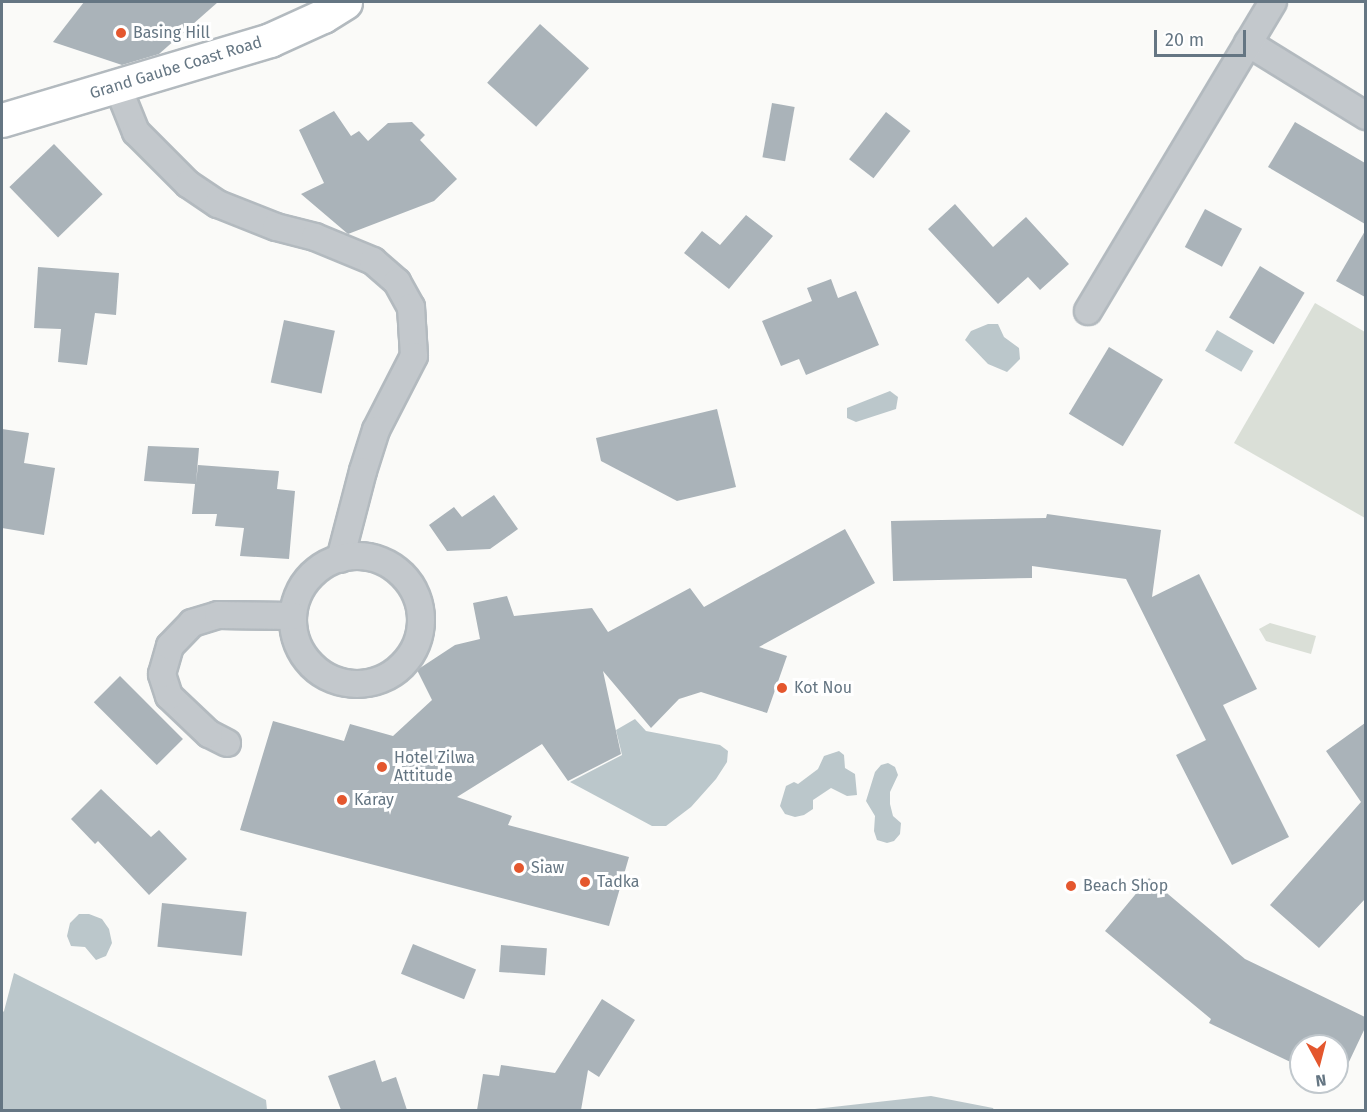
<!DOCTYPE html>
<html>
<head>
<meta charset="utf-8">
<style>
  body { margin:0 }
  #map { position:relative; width:1367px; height:1112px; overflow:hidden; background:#fafaf8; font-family:"Fira Sans",sans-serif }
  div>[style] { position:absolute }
  .green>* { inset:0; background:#dadfd7 }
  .water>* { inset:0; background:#bbc7cb; transform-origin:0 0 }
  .building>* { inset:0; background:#aab3b9; transform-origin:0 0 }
  .roads { filter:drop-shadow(2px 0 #b3babf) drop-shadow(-2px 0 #b3babf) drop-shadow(0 2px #b3babf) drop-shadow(0 -2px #b3babf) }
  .street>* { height:26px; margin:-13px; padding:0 13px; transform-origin:13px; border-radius:13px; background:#c3c8cc }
  .street>.ring { margin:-13px; padding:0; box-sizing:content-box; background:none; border:26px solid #c3c8cc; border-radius:50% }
  .secondary>* { height:33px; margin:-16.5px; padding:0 16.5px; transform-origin:16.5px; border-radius:16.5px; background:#fff }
  .dots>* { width:16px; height:16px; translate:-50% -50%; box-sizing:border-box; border:3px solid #fff; border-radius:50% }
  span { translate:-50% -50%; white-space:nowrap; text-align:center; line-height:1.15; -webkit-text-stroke:6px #fff; paint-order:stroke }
  .poi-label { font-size:16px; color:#657683 }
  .left { translate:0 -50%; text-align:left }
  .street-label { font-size:16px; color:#657683 }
  .frame { position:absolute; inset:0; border:3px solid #657683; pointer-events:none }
  .north { position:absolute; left:1289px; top:1034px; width:60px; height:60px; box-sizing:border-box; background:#fff; border:2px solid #c1c8cd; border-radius:50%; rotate:173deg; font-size:16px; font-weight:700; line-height:24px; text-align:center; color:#657683 }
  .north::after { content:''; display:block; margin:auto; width:21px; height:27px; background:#e4572e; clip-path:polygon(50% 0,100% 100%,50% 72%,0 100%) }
  .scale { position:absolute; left:1154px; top:30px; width:92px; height:27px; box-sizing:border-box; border:3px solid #657683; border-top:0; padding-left:8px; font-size:18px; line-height:21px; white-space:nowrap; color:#657683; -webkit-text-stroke:4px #fff; paint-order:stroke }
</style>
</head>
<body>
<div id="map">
  <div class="green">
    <i style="clip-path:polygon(1315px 303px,1365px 332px,1365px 518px,1234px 443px)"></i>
    <i style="clip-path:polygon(1270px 623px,1316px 636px,1311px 654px,1266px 641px,1259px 629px)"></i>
  </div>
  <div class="water">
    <i style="clip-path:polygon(988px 324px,998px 324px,1004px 337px,1019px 348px,1020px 359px,1007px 372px,988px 364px,965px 340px,971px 331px)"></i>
    <i style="left:1217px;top:330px;width:42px;height:24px;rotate:30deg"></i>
    <i style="clip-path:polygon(890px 391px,898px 397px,896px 409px,856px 422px,847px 418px,847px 408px)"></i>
    <i style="clip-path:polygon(635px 719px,646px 731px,720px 745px,728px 751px,727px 762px,716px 779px,691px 807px,666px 826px,652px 826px,570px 782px,622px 755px,616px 730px)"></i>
    <i style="clip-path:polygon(839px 751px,844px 755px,845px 768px,855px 774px,857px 795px,847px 796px,831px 788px,813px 800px,813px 809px,804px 815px,795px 817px,785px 814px,780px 806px,786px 786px,794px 782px,798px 784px,818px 769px,824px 756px)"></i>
    <i style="clip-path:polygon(888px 763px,895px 767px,898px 775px,890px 792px,890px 804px,893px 816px,901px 823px,900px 834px,894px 841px,887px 843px,877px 840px,874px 831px,875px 816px,866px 801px,875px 772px,881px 765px)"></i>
    <i style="clip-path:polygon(79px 914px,89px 914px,102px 919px,109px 929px,112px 943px,106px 956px,96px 960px,85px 947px,71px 946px,67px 936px,70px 923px)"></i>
    <i style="clip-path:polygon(14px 973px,266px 1100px,267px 1110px,2px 1110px,2px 1013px,4px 1011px)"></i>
    <i style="clip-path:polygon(931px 1096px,993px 1108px,994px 1110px,806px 1110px)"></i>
  </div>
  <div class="building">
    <i style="clip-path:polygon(84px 2px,218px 2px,159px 54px,122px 65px,53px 42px)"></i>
    <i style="left:540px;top:24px;width:66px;height:79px;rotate:42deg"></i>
    <i style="left:772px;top:103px;width:23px;height:55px;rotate:10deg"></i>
    <i style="clip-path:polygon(334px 111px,351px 136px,359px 131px,368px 141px,388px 123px,412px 122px,425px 135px,420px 140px,457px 179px,434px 201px,348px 234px,301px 194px,324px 183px,299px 130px)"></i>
    <i style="left:886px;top:112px;width:31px;height:60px;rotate:38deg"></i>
    <i style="clip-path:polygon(1295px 122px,1365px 163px,1365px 224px,1268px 167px)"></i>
    <i style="left:54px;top:144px;width:70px;height:62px;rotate:46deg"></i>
    <i style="clip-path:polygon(955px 204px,993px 247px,1026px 217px,1069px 264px,1040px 290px,1028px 277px,998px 304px,928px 229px)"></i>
    <i style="left:1205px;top:209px;width:42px;height:43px;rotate:28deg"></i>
    <i style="clip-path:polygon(746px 215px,773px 236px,729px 289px,684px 253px,702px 231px,720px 245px)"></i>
    <i style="clip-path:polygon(1365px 231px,1365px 297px,1336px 281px)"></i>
    <i style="left:1260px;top:266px;width:52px;height:60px;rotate:31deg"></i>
    <i style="clip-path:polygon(38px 267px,119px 273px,116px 315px,95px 313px,87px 365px,58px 362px,61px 329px,34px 328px)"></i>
    <i style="clip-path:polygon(831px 279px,838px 298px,856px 291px,879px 345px,806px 375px,799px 359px,781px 366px,762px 321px,812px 301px,807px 288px)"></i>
    <i style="left:284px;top:320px;width:52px;height:64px;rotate:12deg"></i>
    <i style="left:1109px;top:347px;width:63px;height:78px;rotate:31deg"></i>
    <i style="clip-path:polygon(717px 409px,736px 487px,677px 501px,601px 461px,596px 438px)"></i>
    <i style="clip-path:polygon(2px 429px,29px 433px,24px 463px,55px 468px,44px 535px,2px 528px)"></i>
    <i style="clip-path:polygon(148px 446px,199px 448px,196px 483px,198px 465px,279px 471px,277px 489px,295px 491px,289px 559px,240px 556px,244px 528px,215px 526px,217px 514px,192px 514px,195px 484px,144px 481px)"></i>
    <i style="clip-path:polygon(494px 495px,518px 529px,490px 549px,447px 551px,429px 525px,454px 507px,462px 517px)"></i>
    <i style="clip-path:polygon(1047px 514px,1161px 530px,1152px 597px,1199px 574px,1257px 689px,1223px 705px,1289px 837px,1232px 865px,1176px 755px,1206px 740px,1126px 579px,1032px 566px,1032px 578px,893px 581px,891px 521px,1046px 518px)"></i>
    <i style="clip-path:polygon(845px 529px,875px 583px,759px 647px,787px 656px,767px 713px,701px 692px,679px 699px,651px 728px,603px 671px,621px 754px,568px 781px,542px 744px,457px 797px,512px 816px,508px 825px,629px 857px,609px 926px,240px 830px,273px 721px,344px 741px,350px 724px,393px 736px,432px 700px,417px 670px,455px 645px,480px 639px,473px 603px,507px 596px,514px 616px,592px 608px,608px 632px,690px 588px,704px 607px)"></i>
    <i style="left:120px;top:676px;width:89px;height:37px;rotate:45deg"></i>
    <i style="clip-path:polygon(1365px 723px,1365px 899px,1319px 948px,1270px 905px,1361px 802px,1326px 751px)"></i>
    <i style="clip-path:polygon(101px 789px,151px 837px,159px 830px,187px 859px,149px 895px,98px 841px,95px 844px,71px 819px)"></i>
    <i style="clip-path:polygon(1149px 878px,1245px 959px,1365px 1017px,1365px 1028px,1338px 1085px,1332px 1082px,1337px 1082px,1337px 1046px,1301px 1046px,1301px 1067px,1209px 1023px,1211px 1019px,1105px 931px)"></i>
    <i style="left:162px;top:903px;width:85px;height:44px;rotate:6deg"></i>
    <i style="left:413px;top:944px;width:68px;height:32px;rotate:22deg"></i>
    <i style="left:501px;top:945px;width:46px;height:27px;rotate:4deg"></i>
    <i style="clip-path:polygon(602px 999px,635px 1020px,599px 1077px,588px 1070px,581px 1110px,477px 1110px,483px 1074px,499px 1076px,501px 1065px,555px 1073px)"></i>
    <i style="clip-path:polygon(375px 1060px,382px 1082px,396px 1077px,407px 1110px,341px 1110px,328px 1076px)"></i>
  </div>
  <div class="roads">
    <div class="street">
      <i style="left:1248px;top:43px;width:139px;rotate:31.7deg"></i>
      <i style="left:117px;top:85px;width:51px;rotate:68deg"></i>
      <i style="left:136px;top:132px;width:74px;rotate:45deg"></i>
      <i style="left:188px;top:184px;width:36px;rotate:34deg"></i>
      <i style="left:218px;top:204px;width:62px;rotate:21.6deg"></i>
      <i style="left:276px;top:227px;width:40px;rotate:14.4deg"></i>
      <i style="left:315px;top:237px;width:63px;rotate:22.5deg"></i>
      <i style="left:373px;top:261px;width:32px;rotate:41deg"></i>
      <i style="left:397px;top:282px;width:29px;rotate:61deg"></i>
      <i style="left:411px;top:307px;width:49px;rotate:86.5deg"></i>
      <i style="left:414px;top:356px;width:83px;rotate:117.2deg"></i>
      <i style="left:376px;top:430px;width:43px;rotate:107.6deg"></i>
      <i style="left:363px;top:471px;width:91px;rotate:104.6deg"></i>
      <i style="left:1088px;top:311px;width:360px;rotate:-59.1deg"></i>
      <i class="ring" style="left:293px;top:556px;width:102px;height:102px"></i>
      <i style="left:227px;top:743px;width:20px;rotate:-153deg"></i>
      <i style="left:209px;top:734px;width:55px;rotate:-136.5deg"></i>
      <i style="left:169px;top:696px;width:23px;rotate:-108deg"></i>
      <i style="left:162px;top:674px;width:29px;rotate:-74deg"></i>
      <i style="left:170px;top:646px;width:32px;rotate:-46deg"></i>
      <i style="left:192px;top:623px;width:27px;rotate:-17deg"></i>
      <i style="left:218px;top:615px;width:75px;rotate:0.8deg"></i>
    </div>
    <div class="secondary">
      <i style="left:2px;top:120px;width:280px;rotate:-16.6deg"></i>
      <i style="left:270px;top:40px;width:58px;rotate:-24.4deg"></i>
      <i style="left:323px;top:16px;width:26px;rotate:-32deg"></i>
    </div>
  </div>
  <div class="dots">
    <i style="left:121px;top:33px;background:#e4572e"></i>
    <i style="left:782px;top:688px;background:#e4572e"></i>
    <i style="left:382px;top:767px;background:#e4572e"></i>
    <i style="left:342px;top:800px;background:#e4572e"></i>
    <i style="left:519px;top:868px;background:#e4572e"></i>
    <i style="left:585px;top:882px;background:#e4572e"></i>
    <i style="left:1071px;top:886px;background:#e4572e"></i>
  </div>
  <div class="poi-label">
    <span class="left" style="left:133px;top:33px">Basing Hill</span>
    <span class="left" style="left:794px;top:688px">Kot Nou</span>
    <span class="left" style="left:394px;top:767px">Hotel Zilwa<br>Attitude</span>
    <span class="left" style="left:354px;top:800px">Karay</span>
    <span class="left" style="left:531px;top:868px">Siaw</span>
    <span class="left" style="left:597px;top:882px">Tadka</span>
    <span class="left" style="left:1083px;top:886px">Beach Shop</span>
  </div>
  <div class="street-label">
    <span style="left:176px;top:68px;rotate:-17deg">Grand Gaube Coast Road</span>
  </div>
  <div class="frame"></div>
  <div class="north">N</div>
  <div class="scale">20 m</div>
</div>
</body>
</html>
